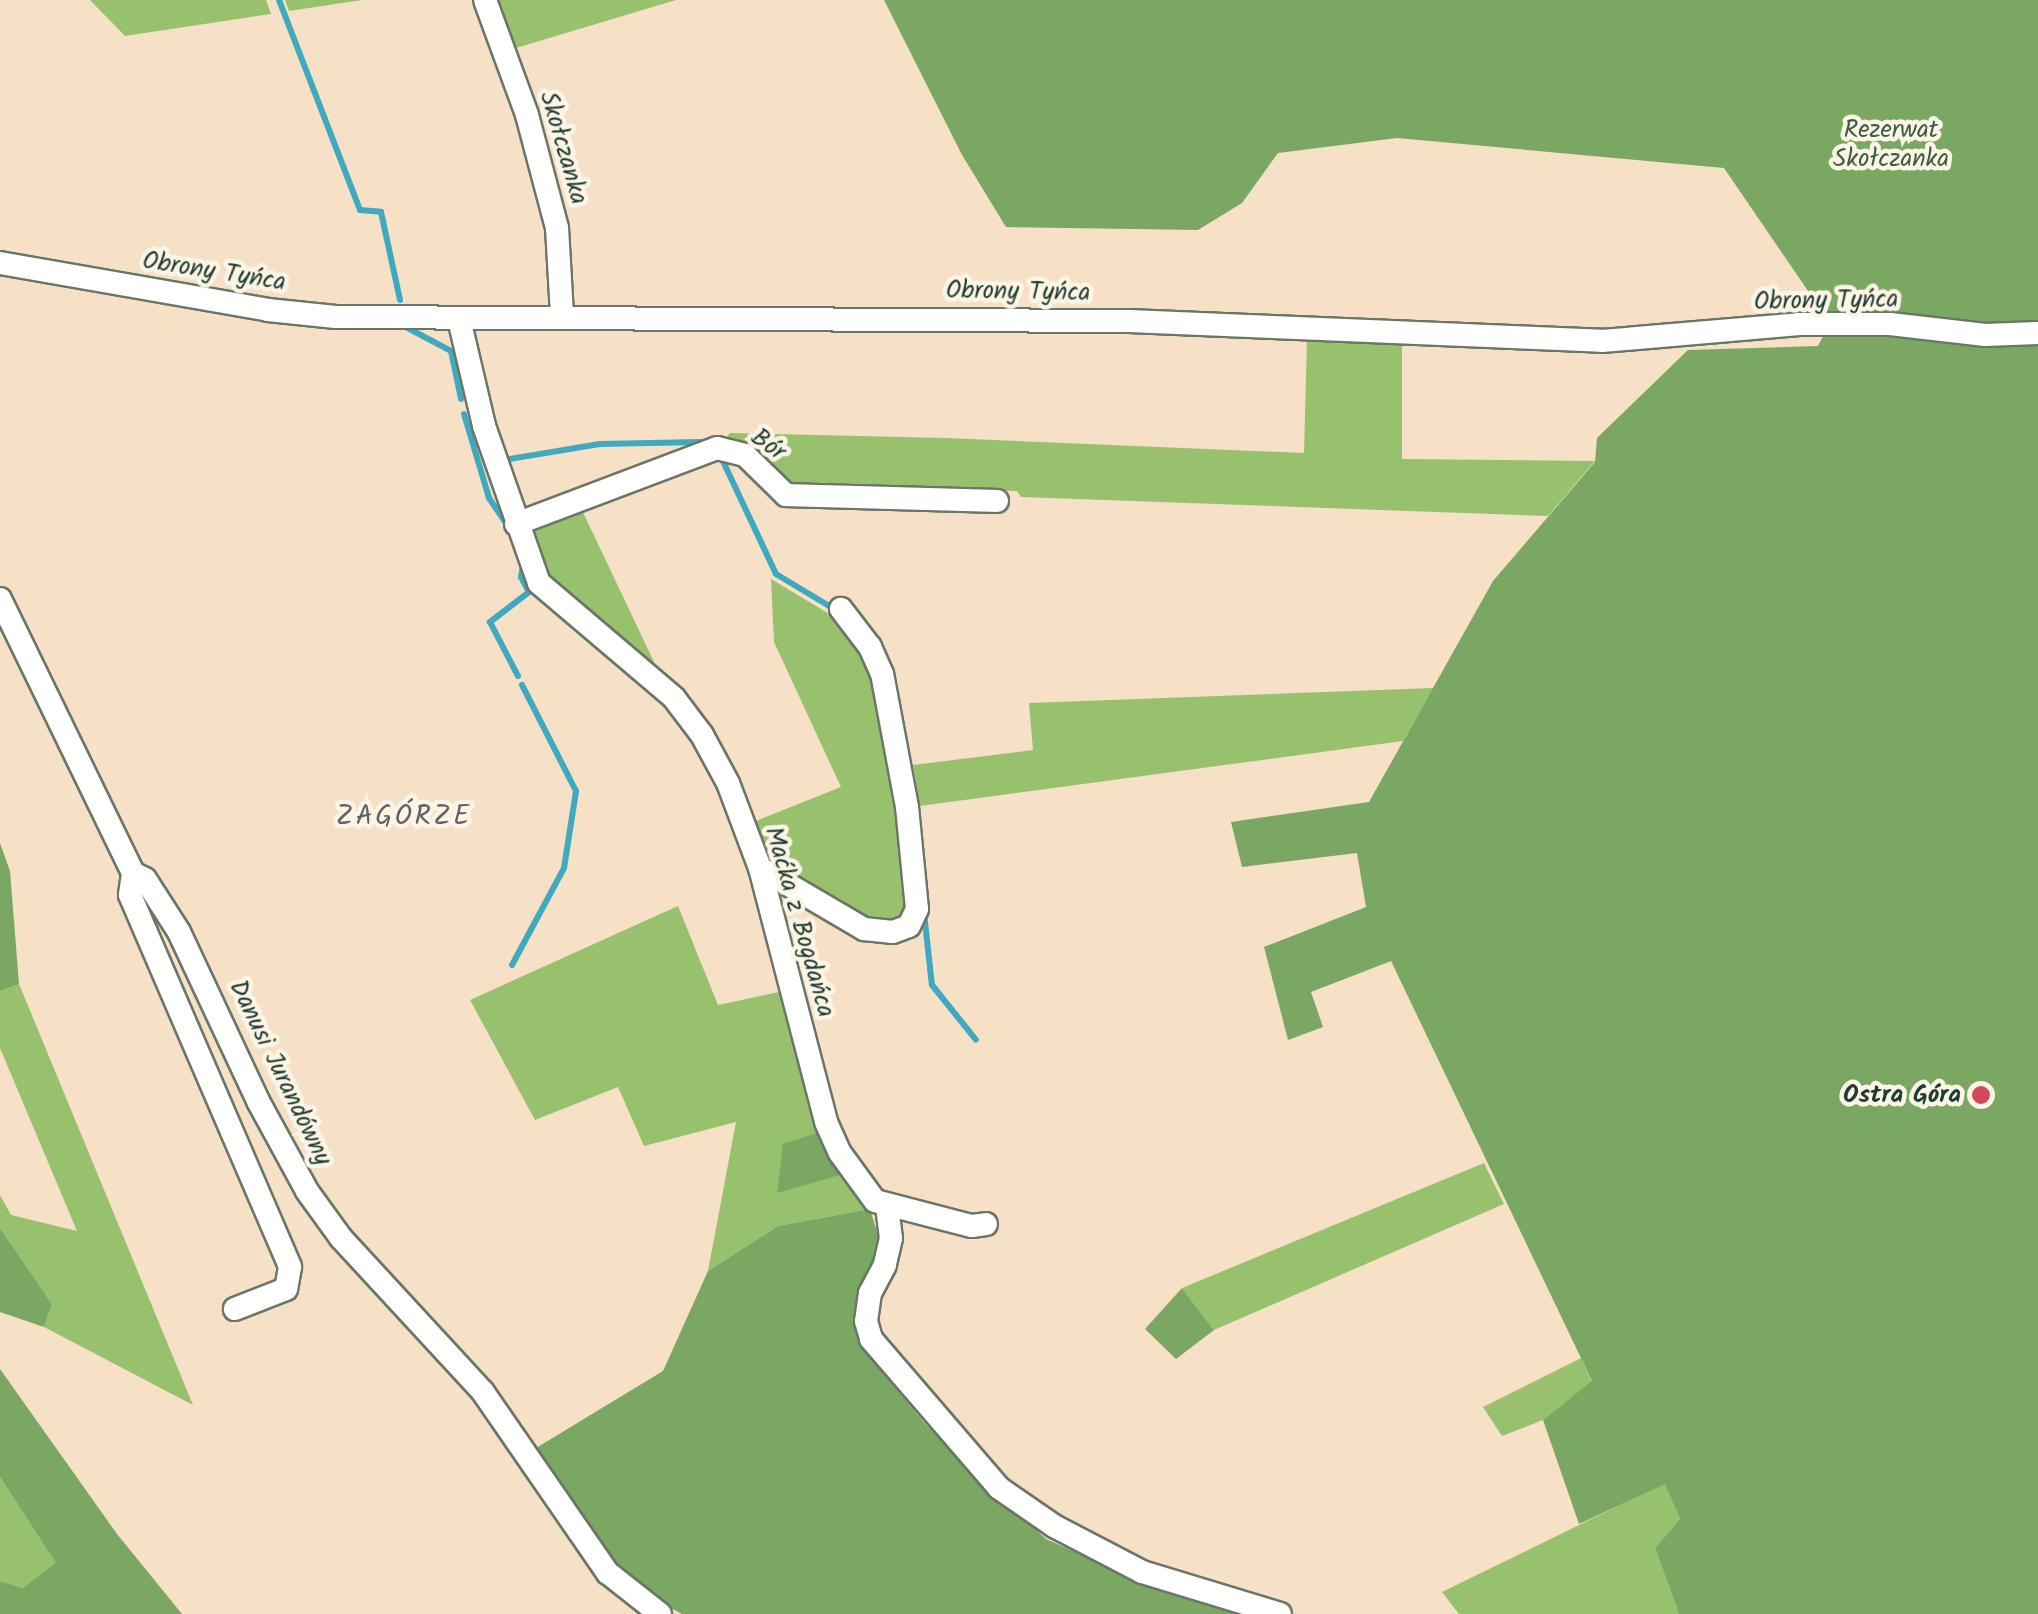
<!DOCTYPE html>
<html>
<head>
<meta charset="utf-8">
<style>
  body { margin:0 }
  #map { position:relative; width:2038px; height:1614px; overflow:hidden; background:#f6e0c6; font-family:Kalam,sans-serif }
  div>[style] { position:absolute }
  .green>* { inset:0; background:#98c16e }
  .forest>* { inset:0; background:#7aa761 }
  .stream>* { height:6px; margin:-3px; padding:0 3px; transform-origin:3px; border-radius:3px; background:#3faabf }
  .roads { filter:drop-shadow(2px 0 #6a7667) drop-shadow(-2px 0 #6a7667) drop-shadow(0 2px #6a7667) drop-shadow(0 -2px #6a7667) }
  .street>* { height:22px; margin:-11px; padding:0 11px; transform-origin:11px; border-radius:11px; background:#fff }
  .dots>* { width:28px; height:28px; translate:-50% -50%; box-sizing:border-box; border:5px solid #fcf5e5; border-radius:50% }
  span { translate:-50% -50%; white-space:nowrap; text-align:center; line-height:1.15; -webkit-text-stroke:9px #fcf5e5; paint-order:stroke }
  .park-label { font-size:25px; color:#3d5e42 }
  .street-label { font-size:25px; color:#1f3d34 }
  .poi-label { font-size:25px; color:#1f3d34; font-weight:700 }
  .right { translate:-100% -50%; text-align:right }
  .neighbourhood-label { font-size:28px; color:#626163; letter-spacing:2.5px }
</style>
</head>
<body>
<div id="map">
  <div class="green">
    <i style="clip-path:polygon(90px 0,266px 0,271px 14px,125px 36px)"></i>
    <i style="clip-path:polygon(285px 0,362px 0,289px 11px)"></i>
    <i style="clip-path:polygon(497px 0,676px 0,516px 48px)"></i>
    <i style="clip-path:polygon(1307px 338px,1402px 342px,1402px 459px,1595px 461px,1548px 516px,1021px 497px,1017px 491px,792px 487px,761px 453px,725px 439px,730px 433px,946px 438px,1304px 453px)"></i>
    <i style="clip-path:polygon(580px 506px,655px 664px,572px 607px,542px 570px,529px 531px)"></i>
    <i style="clip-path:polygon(771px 579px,826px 612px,856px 642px,871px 667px,899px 798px,910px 888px,905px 917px,891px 925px,866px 924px,771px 864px,751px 823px,841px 787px,774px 642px)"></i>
    <i style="clip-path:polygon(1433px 688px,1403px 741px,920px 806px,913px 765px,1033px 750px,1029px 703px)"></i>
    <i style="clip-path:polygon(678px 906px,718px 1005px,779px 992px,820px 1132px,778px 1192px,841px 1175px,870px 1209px,778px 1226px,708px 1271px,736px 1122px,644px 1146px,618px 1087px,535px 1120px,470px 1000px)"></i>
    <i style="clip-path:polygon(19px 984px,193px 1405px,44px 1327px,52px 1304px,0 1228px,0 1195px,11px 1215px,77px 1231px,0 1048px,0 991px)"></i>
    <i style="clip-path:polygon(1484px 1163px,1504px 1204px,1214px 1330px,1182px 1288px)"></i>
    <i style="clip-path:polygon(1581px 1358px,1592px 1382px,1543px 1420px,1502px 1436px,1483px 1407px)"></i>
    <i style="clip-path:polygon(0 1477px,57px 1564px,23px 1588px,0 1581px)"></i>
    <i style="clip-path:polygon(1665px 1483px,1680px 1519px,1655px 1548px,1679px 1614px,1459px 1614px,1442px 1592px)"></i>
  </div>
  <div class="forest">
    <i style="clip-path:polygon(884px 0,2038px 0,2038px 1614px,1679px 1614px,1655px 1548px,1680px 1519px,1665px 1484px,1579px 1524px,1543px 1420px,1592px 1381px,1391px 961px,1311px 992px,1323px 1027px,1288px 1040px,1264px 947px,1366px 907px,1357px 853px,1242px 867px,1231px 822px,1369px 802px,1493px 581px,1595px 462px,1597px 438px,1688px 350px,1818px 346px,1830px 323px,1724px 168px,1397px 138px,1278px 153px,1242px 203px,1198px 230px,1006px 227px,962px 155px)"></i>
    <i style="clip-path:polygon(0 843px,10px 871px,19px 984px,0 991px)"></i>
    <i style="clip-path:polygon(820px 1132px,841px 1175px,777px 1193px,783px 1144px)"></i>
    <i style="clip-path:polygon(870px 1209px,878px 1235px,873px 1268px,855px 1316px,859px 1344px,926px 1425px,1046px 1539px,1147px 1584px,1247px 1614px,682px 1614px,608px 1573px,536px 1448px,663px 1371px,708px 1271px,778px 1226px)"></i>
    <i style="clip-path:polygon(0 1228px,52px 1304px,44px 1327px,0 1312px)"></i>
    <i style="clip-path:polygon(1182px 1288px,1214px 1330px,1176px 1359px,1145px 1329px)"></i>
    <i style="clip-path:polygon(0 1369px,117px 1534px,182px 1614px,0 1614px,0 1581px,23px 1588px,56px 1563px,0 1477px)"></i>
  </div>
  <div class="stream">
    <i style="left:279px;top:0;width:225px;rotate:68.9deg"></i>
    <i style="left:360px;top:210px;width:21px;rotate:5deg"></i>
    <i style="left:381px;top:212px;width:90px;rotate:77.8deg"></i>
    <i style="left:404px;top:326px;width:53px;rotate:28deg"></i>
    <i style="left:451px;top:351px;width:49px;rotate:78.2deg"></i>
    <i style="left:464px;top:414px;width:88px;rotate:73.4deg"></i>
    <i style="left:489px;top:498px;width:34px;rotate:56deg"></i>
    <i style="left:721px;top:457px;width:129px;rotate:64.8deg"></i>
    <i style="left:776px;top:574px;width:64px;rotate:31deg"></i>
    <i style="left:503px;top:460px;width:98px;rotate:-9.4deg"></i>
    <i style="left:600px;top:444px;width:101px;rotate:-1.1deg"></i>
    <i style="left:518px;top:676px;width:61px;rotate:-117.4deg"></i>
    <i style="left:490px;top:622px;width:49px;rotate:-37.6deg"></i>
    <i style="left:529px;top:592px;width:17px;rotate:-118deg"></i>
    <i style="left:521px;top:577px;width:11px;rotate:-80deg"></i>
    <i style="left:924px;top:913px;width:72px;rotate:83.7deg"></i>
    <i style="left:932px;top:985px;width:70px;rotate:51.3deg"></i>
    <i style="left:512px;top:965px;width:110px;rotate:-61.8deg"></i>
    <i style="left:564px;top:868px;width:78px;rotate:-81.1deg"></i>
    <i style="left:576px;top:791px;width:119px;rotate:-117deg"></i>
  </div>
  <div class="roads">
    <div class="street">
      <i style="left:485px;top:0;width:122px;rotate:69.9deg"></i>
      <i style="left:527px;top:115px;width:117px;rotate:75.1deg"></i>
      <i style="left:557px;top:228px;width:88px;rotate:86.7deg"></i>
      <i style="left:0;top:263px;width:272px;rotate:9.9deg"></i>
      <i style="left:268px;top:310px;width:68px;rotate:5.9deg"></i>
      <i style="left:336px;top:317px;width:793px;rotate:0.29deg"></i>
      <i style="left:1129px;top:321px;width:473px;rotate:2.4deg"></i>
      <i style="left:1602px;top:341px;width:198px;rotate:-4.9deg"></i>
      <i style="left:1799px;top:324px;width:91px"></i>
      <i style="left:1890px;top:324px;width:96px;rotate:6.6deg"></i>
      <i style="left:1985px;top:335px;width:53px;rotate:-2.2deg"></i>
      <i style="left:459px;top:319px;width:110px;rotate:76.8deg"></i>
      <i style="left:484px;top:426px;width:166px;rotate:70.7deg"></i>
      <i style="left:539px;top:583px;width:177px;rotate:40.4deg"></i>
      <i style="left:674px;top:698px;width:46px;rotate:52.9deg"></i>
      <i style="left:702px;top:735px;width:55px;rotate:61.6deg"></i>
      <i style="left:728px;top:783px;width:91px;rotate:69.4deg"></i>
      <i style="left:760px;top:868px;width:262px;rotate:75.4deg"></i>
      <i style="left:826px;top:1122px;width:34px;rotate:66deg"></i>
      <i style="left:840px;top:1153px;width:59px;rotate:53.9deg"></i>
      <i style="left:875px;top:1201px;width:100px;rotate:14.5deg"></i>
      <i style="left:972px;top:1226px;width:14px;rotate:-8deg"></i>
      <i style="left:516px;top:524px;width:215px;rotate:-20.7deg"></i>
      <i style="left:717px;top:448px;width:29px;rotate:14deg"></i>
      <i style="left:745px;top:455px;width:57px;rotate:44.3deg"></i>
      <i style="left:786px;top:495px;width:211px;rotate:1.6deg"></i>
      <i style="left:0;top:599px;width:305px;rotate:64.1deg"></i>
      <i style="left:133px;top:873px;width:13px;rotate:27deg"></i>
      <i style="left:145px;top:879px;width:63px;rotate:57.3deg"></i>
      <i style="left:179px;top:932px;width:187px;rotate:64.9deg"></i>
      <i style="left:258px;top:1101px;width:102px;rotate:61.4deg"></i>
      <i style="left:307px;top:1191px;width:58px;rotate:54.1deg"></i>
      <i style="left:341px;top:1238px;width:209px;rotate:47.3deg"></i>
      <i style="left:483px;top:1392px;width:220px;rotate:55.4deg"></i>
      <i style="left:608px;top:1573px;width:66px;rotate:38.3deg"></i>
      <i style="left:760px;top:868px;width:121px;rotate:30.4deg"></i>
      <i style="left:864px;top:929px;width:29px;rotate:6deg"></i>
      <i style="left:893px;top:932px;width:17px;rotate:-21deg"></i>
      <i style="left:909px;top:926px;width:19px;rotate:-65deg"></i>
      <i style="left:917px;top:909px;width:102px;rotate:-95.6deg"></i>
      <i style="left:907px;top:807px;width:135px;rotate:-100.6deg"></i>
      <i style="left:882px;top:674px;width:30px;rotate:-114deg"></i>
      <i style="left:870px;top:647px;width:48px;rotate:-127.3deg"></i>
      <i style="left:133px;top:873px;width:22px;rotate:98deg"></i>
      <i style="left:130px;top:895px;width:405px;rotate:66.7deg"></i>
      <i style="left:290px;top:1267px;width:22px;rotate:100deg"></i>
      <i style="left:286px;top:1289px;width:55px;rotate:158.6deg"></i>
      <i style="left:887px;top:1206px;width:32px;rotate:83deg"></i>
      <i style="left:891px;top:1238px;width:28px;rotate:103deg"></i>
      <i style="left:885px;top:1265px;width:32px;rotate:118deg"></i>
      <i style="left:870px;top:1293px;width:28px;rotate:98deg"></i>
      <i style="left:866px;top:1321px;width:19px;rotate:74deg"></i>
      <i style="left:871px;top:1339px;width:196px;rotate:49.3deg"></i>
      <i style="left:999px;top:1488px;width:67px;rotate:34.6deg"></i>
      <i style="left:1054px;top:1526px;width:99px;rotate:27.6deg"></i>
      <i style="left:1142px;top:1572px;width:144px;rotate:16.9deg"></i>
    </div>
  </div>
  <div class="dots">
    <i style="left:1981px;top:1095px;background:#d1495b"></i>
  </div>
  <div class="park-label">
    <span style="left:1891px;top:145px">Rezerwat<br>Skołczanka</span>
  </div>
  <div class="street-label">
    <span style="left:563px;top:148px;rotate:74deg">Skołczanka</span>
    <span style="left:214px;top:272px;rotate:9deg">Obrony Tyńca</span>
    <span style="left:1018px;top:292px;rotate:1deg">Obrony Tyńca</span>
    <span style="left:1826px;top:301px;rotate:-1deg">Obrony Tyńca</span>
    <span style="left:768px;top:445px;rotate:36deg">Bór</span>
    <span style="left:799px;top:922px;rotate:74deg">Maćka z Bogdańca</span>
    <span style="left:280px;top:1073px;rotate:64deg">Danusi Jurandówny</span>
  </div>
  <div class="poi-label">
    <span class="right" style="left:1961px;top:1095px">Ostra Góra</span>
  </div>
  <div class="neighbourhood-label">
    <span style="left:404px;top:817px">ZAGÓRZE</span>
  </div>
</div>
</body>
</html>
